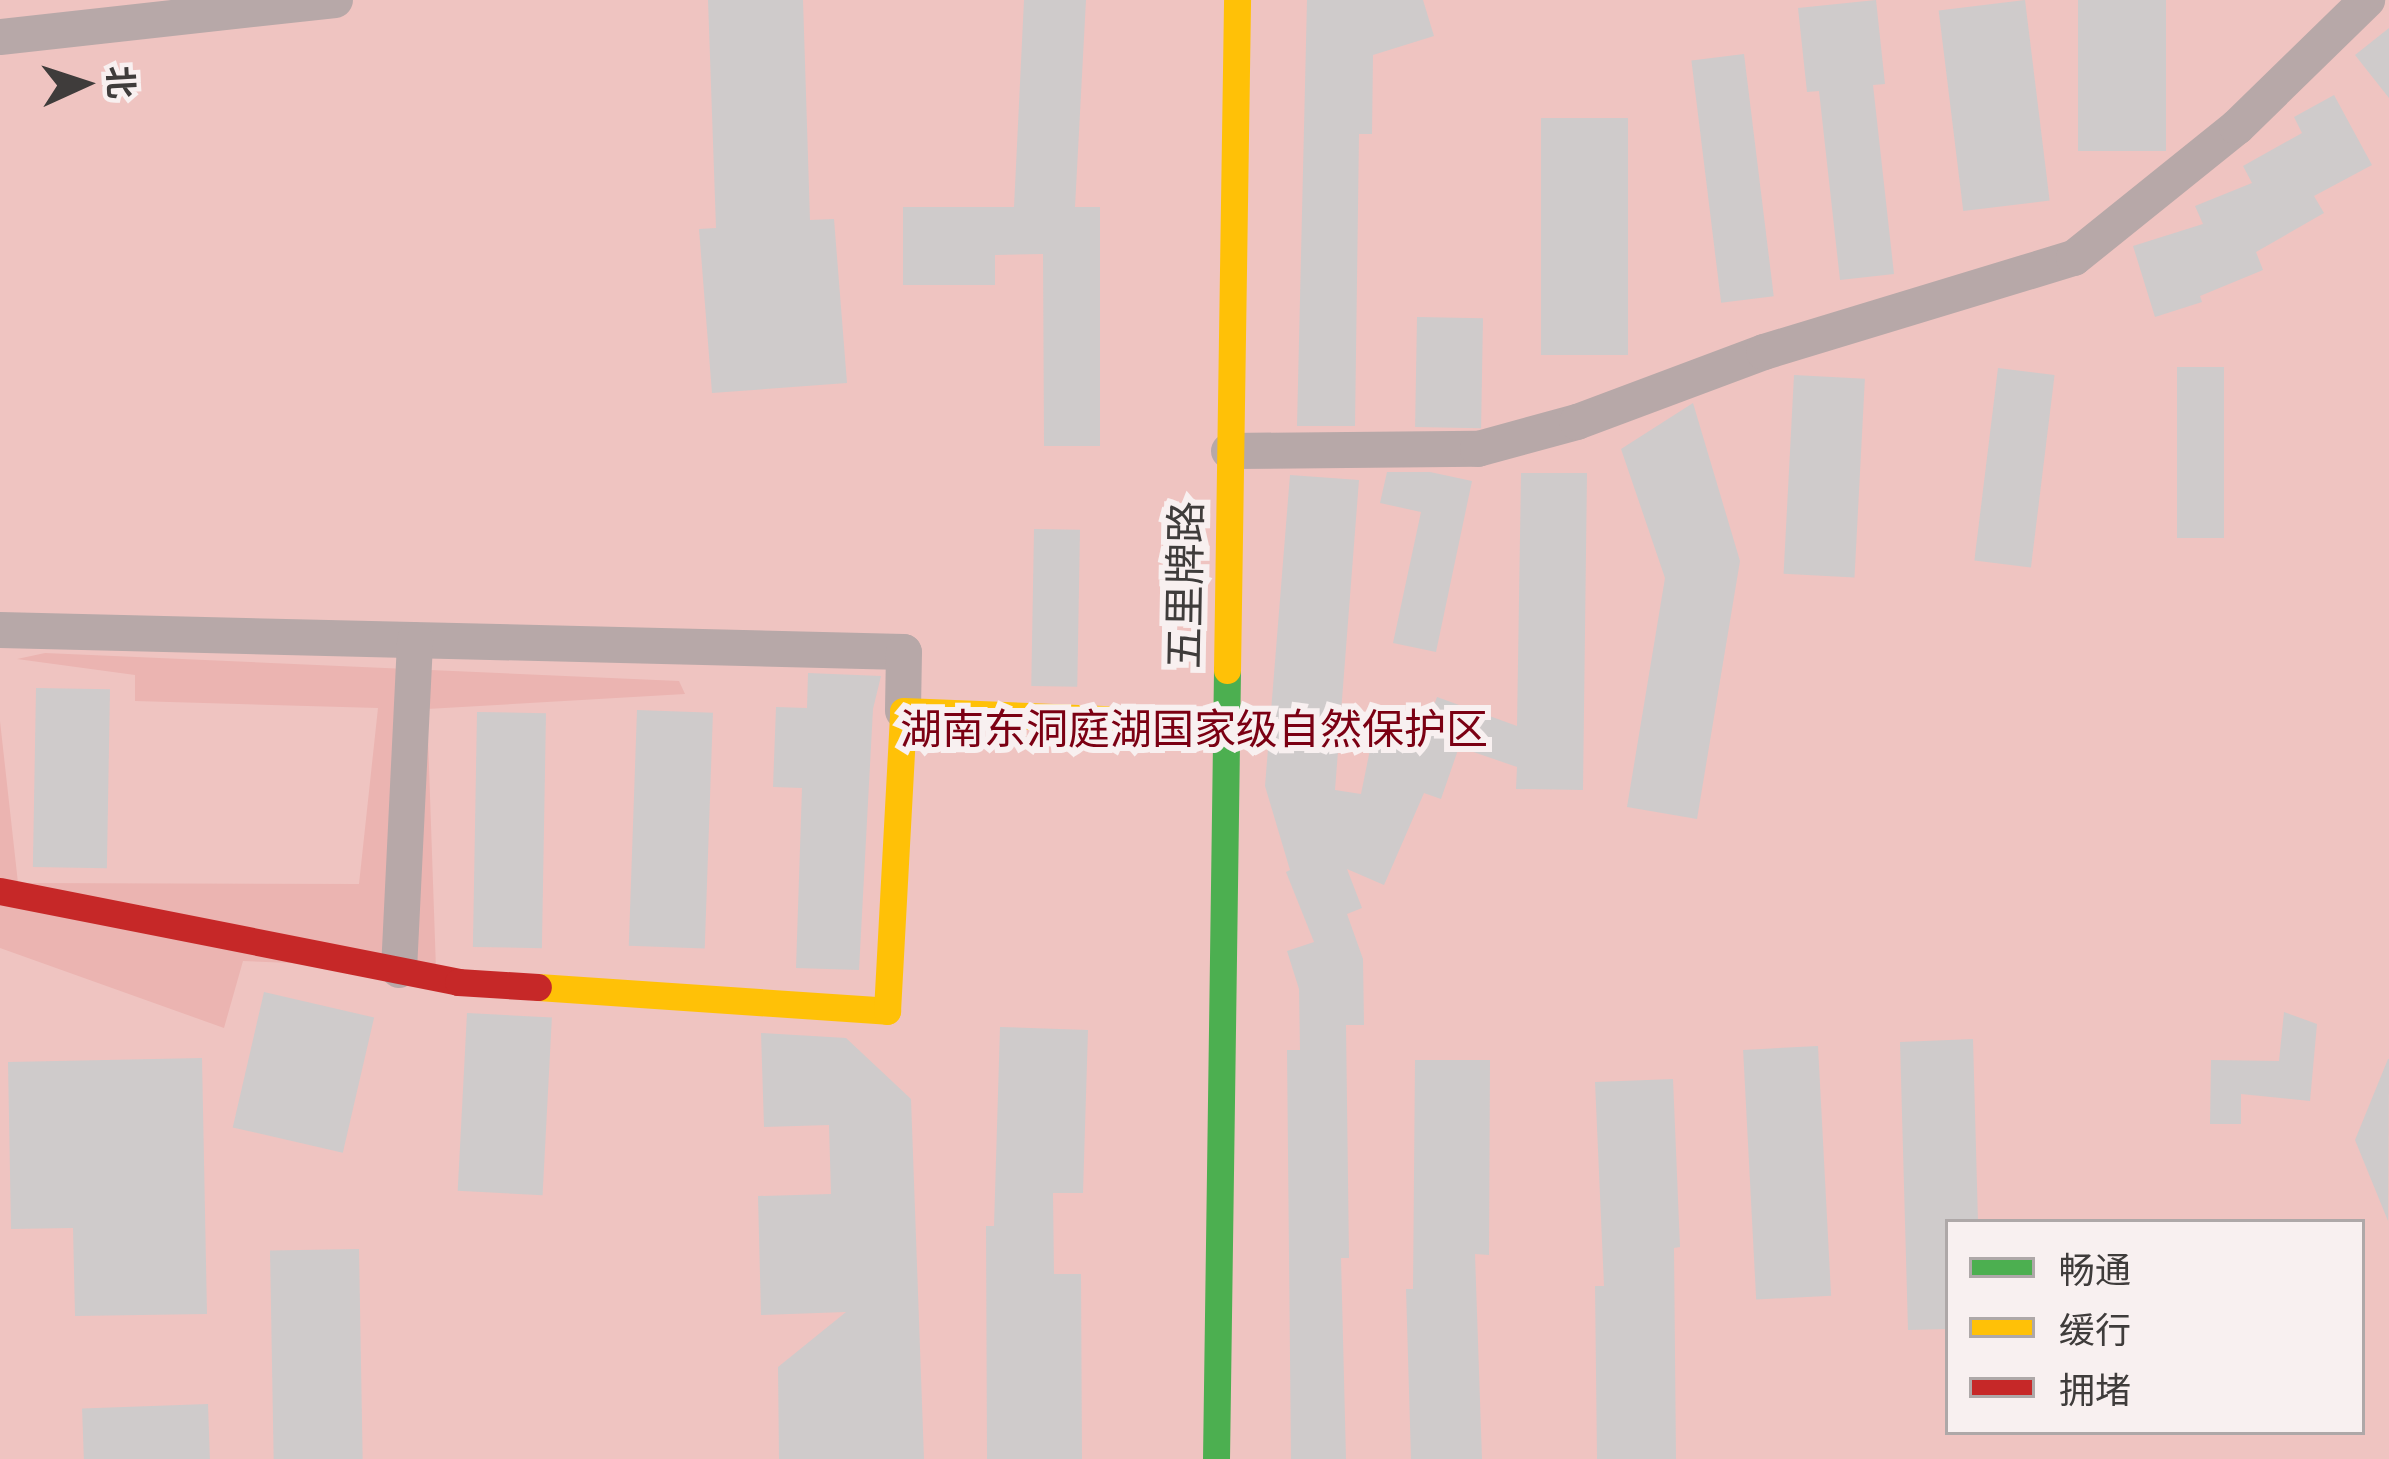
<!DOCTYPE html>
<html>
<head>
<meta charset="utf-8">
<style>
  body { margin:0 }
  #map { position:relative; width:2389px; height:1459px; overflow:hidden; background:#e9e4e4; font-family:"Fira Sans","Noto Sans SC",sans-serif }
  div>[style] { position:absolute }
  .green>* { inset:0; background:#efc4c1 }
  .forest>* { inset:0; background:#ebb4b1 }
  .building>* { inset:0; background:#cfcbcb; transform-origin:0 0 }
  .street>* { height:36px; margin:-18px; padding:0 18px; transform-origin:18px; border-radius:18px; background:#b7a8a8 }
  .fast>* { height:27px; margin:-13.5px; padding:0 13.5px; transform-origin:13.5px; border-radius:13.5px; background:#4caf50 }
  .slow>* { height:27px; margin:-13.5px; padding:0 13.5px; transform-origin:13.5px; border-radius:13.5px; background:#ffc107 }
  .jam>* { height:27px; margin:-13.5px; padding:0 13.5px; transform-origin:13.5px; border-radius:13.5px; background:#c62828 }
  span { translate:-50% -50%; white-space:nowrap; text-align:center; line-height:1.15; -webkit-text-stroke:12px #f8f0f0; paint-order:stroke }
  .street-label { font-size:42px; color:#3f3c3b }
  .park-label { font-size:42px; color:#7b0013 }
  .legend { position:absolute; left:1945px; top:1219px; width:420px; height:216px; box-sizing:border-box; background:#f8f0f0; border:3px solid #aea8a8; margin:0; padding:15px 21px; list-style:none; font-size:36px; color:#3f3c3b }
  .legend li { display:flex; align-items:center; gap:24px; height:60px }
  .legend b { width:60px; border:3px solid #aea8a8 }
  .north { position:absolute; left:24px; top:24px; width:120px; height:120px; -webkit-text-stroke:9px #f8f0f0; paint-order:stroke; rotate:87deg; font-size:33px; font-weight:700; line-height:48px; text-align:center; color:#3f3c3b }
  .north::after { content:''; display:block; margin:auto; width:42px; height:54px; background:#3f3c3b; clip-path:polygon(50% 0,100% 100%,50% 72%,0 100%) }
</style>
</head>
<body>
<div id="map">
  <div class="green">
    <i style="clip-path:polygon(evenodd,0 0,2389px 0,2389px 1459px,0 1459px,0 0,1948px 1222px,2362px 1222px,2362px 1432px,1948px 1432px,1948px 1222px)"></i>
  </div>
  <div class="forest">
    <i style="clip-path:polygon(45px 653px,679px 681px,685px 694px,427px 709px,436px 969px,243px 961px,224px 1028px,0 948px,0 721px,18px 883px,359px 884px,378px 708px,135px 701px,135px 675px,17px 659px)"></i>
  </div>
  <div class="building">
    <i style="clip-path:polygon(708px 0,803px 0,810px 220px,834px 219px,847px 383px,712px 393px,699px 229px,716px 228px)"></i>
    <i style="clip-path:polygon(1024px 0,1086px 0,1075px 207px,1100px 207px,1100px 446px,1044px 446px,1043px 254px,995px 255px,995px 285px,903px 285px,903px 207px,1014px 207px)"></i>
    <i style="clip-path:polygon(1307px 0,1423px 0,1434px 36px,1373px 55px,1372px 134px,1359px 134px,1355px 426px,1297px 426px)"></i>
    <i style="clip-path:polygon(1876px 0,1885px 84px,1873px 85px,1894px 274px,1840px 280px,1819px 91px,1807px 92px,1798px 8px)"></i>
    <i style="left:2025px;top:0;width:202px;height:87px;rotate:83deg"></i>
    <i style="left:2078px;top:0;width:88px;height:151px"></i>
    <i style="clip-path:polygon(2389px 28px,2389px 98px,2355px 55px)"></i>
    <i style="left:1744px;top:54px;width:244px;height:53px;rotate:83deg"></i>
    <i style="clip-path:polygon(2334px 95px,2372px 165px,2314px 196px,2324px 213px,2256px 252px,2263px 270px,2200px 296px,2202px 302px,2155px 317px,2133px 246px,2203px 224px,2195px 206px,2252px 183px,2243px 166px,2302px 133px,2294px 117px)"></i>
    <i style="left:1541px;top:118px;width:87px;height:237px"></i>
    <i style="left:1417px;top:317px;width:66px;height:110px;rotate:1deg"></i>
    <i style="left:2224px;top:367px;width:171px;height:47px;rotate:90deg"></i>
    <i style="left:1998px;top:368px;width:57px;height:194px;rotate:7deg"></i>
    <i style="left:1794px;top:375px;width:71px;height:199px;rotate:3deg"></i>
    <i style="clip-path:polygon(1693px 403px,1740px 561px,1697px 819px,1627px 807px,1665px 578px,1621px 449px)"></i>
    <i style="clip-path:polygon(1387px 472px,1430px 472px,1472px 481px,1436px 652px,1393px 643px,1421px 512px,1380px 503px)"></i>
    <i style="clip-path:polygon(1521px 473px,1587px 473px,1583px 790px,1516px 789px,1517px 767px,1459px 747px,1441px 799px,1424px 793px,1384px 885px,1347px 869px,1362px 908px,1347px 914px,1363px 959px,1364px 1025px,1346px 1025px,1349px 1258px,1341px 1258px,1346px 1459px,1291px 1459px,1287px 1050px,1300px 1050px,1299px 989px,1287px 951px,1314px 942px,1286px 872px,1290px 870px,1265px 786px,1290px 475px,1359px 480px,1335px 790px,1361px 794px,1376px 720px,1427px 724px,1437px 697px,1517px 726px)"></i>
    <i style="left:1034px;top:529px;width:46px;height:157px;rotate:1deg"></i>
    <i style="clip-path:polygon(808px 673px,881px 676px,873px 709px,859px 970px,796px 968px,802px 788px,773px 787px,776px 707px,807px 708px)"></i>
    <i style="left:36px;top:688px;width:74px;height:179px;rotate:1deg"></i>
    <i style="left:637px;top:710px;width:76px;height:236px;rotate:2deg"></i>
    <i style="left:477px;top:712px;width:69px;height:235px;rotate:1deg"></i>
    <i style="left:264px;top:992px;width:113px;height:139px;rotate:13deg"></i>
    <i style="clip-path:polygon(2284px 1012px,2317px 1024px,2310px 1101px,2241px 1094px,2241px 1124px,2210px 1124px,2211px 1060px,2279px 1061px)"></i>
    <i style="left:467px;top:1013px;width:85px;height:178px;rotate:3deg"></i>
    <i style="clip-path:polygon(1000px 1027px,1088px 1030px,1083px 1193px,1053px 1193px,1054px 1274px,1081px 1274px,1082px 1459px,987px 1459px,986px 1226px,994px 1226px)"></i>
    <i style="clip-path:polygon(761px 1033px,846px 1038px,911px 1099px,924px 1459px,779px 1459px,778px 1367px,846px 1312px,761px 1315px,758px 1196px,831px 1194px,829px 1125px,764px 1127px)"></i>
    <i style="clip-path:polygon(1973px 1039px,1978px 1222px,1948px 1222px,1948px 1329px,1908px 1330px,1900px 1042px)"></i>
    <i style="left:1818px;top:1046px;width:250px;height:75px;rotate:87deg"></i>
    <i style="clip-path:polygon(202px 1058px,207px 1314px,75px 1316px,73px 1228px,11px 1229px,8px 1062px)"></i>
    <i style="clip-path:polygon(2388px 1059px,2389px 1059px,2388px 1221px,2355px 1140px)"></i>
    <i style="clip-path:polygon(1415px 1060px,1490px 1060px,1489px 1255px,1475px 1254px,1482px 1459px,1411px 1459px,1406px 1289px,1413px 1289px)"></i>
    <i style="clip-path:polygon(1673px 1079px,1680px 1247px,1674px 1248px,1676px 1459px,1597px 1459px,1595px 1286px,1604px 1286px,1595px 1082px)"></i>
    <i style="left:359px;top:1249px;width:210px;height:89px;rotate:89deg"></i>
    <i style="left:208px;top:1404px;width:55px;height:126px;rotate:88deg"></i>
  </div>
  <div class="street">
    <i style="left:0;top:37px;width:337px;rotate:-6.3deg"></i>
    <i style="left:1229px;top:451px;width:249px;rotate:-0.5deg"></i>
    <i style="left:1478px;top:449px;width:103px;rotate:-15.3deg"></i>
    <i style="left:1577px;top:422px;width:200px;rotate:-20.5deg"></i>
    <i style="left:1764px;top:352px;width:324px;rotate:-16.9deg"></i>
    <i style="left:2074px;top:258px;width:209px;rotate:-38.8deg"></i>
    <i style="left:2237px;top:127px;width:182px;rotate:-44.3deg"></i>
    <i style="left:0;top:630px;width:904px;rotate:1.39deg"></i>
    <i style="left:904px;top:652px;width:59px;rotate:91deg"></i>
    <i style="left:399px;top:970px;width:330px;rotate:-87.2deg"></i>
  </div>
  <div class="fast">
    <i style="left:1216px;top:1459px;width:789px;rotate:-89.2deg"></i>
  </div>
  <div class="slow">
    <i style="left:1227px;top:670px;width:670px;rotate:-89.14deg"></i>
    <i style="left:538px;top:987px;width:350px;rotate:3.9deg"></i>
    <i style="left:887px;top:1011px;width:300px;rotate:-86.9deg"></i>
    <i style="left:903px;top:711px;width:294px;rotate:2.3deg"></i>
  </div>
  <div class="jam">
    <i style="left:0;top:891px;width:467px;rotate:11.2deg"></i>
    <i style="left:458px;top:982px;width:80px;rotate:3.6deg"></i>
  </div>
  <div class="street-label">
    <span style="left:1186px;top:585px;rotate:-89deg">五里牌路</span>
  </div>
  <div class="park-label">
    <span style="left:1194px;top:730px">湖南东洞庭湖国家级自然保护区</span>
  </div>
  <ul class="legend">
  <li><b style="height:15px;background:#4caf50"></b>畅通</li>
  <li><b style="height:15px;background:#ffc107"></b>缓行</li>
  <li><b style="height:15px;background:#c62828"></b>拥堵</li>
  </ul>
  <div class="north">北</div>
</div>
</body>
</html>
